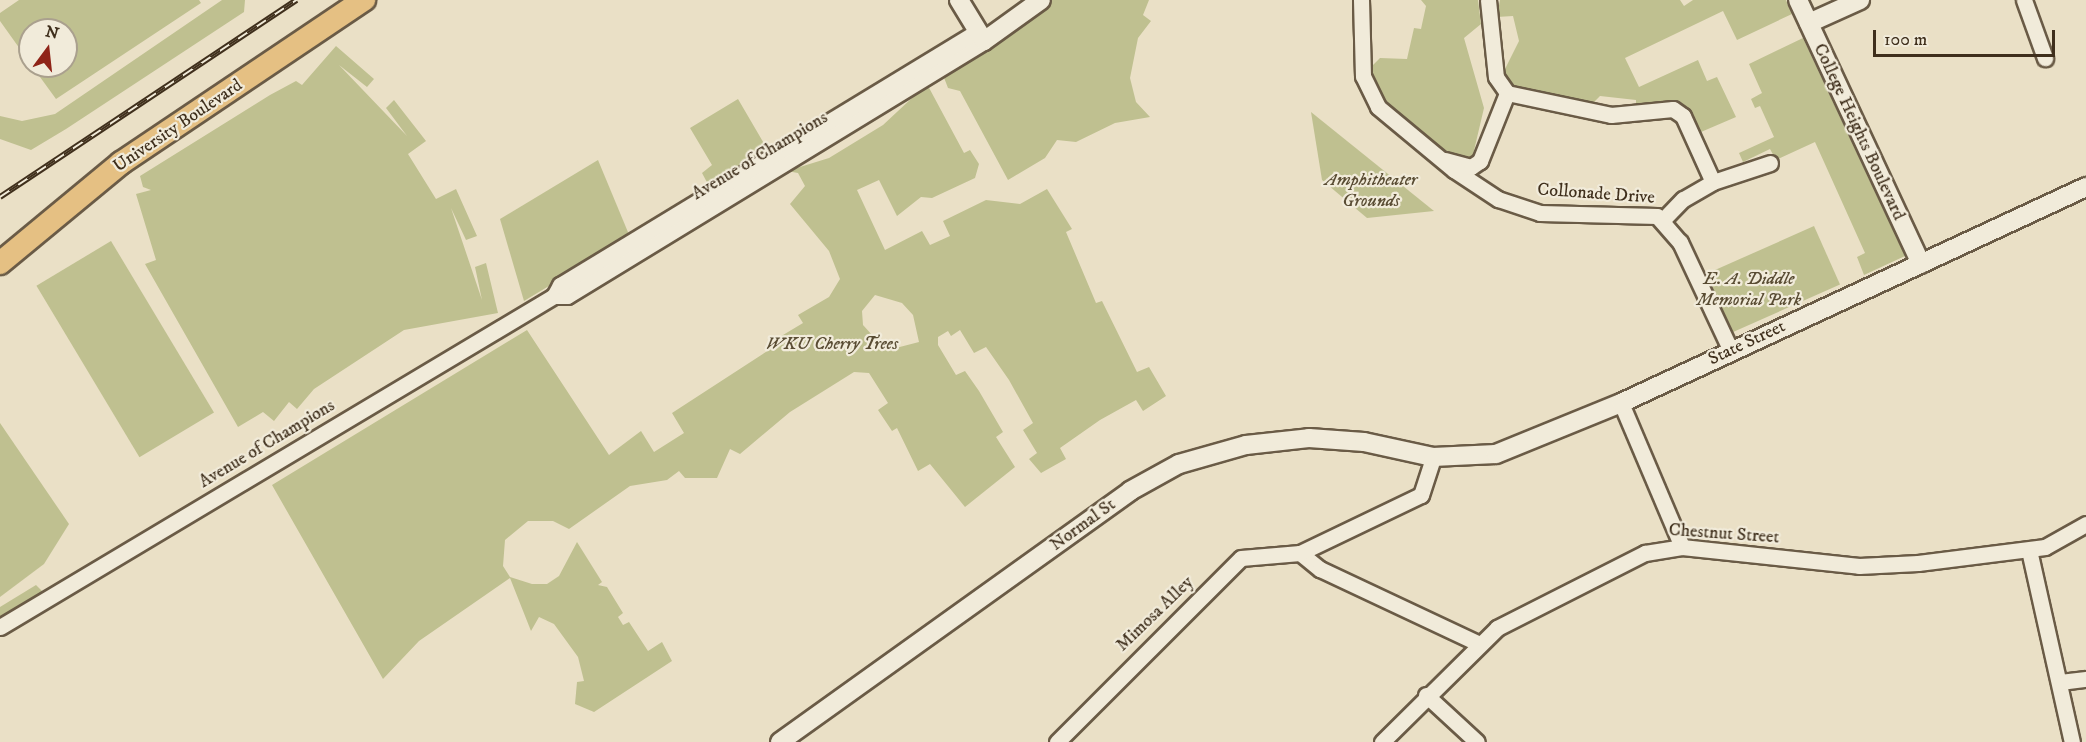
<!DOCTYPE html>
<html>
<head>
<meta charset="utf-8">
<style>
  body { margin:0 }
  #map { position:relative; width:2086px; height:742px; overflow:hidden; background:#eae0c6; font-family:"IM FELL DW Pica",serif }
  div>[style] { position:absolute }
  .green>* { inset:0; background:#bfc090; transform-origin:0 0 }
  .roads { filter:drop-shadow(2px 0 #6a5b46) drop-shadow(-2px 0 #6a5b46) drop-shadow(0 2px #6a5b46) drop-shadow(0 -2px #6a5b46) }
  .minor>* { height:15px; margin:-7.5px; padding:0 7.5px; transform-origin:7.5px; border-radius:7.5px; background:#f1ebda }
  .tertiary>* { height:18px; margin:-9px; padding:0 9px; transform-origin:9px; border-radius:9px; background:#f1ebda }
  .primary>* { height:22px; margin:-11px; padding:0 11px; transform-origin:11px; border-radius:11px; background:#e5c083 }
  .rail>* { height:6px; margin-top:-3px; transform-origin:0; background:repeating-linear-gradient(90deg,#f1ebda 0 11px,#3f2f1c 0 22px); box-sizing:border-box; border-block:2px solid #3f2f1c }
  span { translate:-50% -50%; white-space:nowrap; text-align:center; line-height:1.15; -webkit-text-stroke:4.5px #f1ebda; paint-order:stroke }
  .street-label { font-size:18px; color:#3f2f1c }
  .park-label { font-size:18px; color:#594c33; font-style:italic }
  .north { position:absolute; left:18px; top:18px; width:60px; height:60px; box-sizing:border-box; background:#f1ebda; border:2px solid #aaa08e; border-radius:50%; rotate:15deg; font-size:16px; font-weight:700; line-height:24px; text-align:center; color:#3f2f1c }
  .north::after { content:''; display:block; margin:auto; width:21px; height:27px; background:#8f2418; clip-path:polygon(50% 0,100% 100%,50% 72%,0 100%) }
  .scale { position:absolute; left:1873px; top:30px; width:182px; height:27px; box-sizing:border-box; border:3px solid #3f2f1c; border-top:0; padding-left:8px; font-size:18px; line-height:21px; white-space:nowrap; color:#3f2f1c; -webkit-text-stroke:4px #f1ebda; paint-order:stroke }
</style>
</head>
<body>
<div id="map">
  <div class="green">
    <i style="clip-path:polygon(19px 0,199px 0,201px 3px,56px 99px,32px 66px,66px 66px,66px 30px,30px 30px,30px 63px,0 21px,0 13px)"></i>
    <i style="clip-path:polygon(222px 0,245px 0,244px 12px,66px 129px,31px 150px,0 139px,0 116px,22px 121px,55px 114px)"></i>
    <i style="clip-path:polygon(1042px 0,1149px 0,1143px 15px,1151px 21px,1138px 38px,1130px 78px,1136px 102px,1150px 117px,1115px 123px,1076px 142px,1057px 140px,1045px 158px,1008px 180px,960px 91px,948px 88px,943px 75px)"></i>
    <i style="clip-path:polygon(1421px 0,1478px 0,1481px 24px,1464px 38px,1484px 108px,1472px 159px,1440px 151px,1376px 94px,1371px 67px,1380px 58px,1407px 59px,1414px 28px,1421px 29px,1426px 6px)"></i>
    <i style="clip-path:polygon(1500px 0,1680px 0,1684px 6px,1693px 0,1786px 0,1792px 14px,1737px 40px,1723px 11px,1625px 58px,1639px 87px,1698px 60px,1707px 81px,1717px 77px,1736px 117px,1701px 132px,1687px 110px,1636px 106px,1636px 100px,1600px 96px,1593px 103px,1507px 85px,1502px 75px,1519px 41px,1513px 16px,1497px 17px)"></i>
    <i style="clip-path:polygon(1803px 38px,1905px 256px,1864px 275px,1857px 257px,1865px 253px,1815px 142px,1776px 160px,1770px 149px,1743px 162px,1739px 153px,1774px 137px,1760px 106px,1755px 108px,1751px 99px,1762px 93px,1749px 64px)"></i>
    <i style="clip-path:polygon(336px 46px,374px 79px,367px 87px,339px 65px,407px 136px,386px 108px,394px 100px,426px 141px,408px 154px,436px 199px,456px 189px,477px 236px,466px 240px,451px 208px,482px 300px,475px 267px,486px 263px,498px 313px,404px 330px,314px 389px,297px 409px,289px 402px,274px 421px,263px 412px,238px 427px,145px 264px,156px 260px,136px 194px,151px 190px,143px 187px,140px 176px,270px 95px,296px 81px,302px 85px)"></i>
    <i style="clip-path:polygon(evenodd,927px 84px,964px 153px,970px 150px,979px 164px,975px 178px,932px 198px,921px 197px,897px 216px,879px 180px,857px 190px,885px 250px,922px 231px,930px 245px,950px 236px,943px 221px,986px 200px,1020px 204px,1047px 189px,1072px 229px,1066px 232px,1096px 303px,1102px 301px,1137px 372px,1149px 367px,1166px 396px,1143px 411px,1136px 400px,1100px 420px,1060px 448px,1066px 459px,1041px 473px,1029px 459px,1037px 453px,1023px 430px,1033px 423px,1009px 380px,986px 347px,974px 353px,960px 330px,951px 336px,948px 331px,938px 337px,938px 345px,956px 375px,965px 371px,979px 391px,1003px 432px,996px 437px,1015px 467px,965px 507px,930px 464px,918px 471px,897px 428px,892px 431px,878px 410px,888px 403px,869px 373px,854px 372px,790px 412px,740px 454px,730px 449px,717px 478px,685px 478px,679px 471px,667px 480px,630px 486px,569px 529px,553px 521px,528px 521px,505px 540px,503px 566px,510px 577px,532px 584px,547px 584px,559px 576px,577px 542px,602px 582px,598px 585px,607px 587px,623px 613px,618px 617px,623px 625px,629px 622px,648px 651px,662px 642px,672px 661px,594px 712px,575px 704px,577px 682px,584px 681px,578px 657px,554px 624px,539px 617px,531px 631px,510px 578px,419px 641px,383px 679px,272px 485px,527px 330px,609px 455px,641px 431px,654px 452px,684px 433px,672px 413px,775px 346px,773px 341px,803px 323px,798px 315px,829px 297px,840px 279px,829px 251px,790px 204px,805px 186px,798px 173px,787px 171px,829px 158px,883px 125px,927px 84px,875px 295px,902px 303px,913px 315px,919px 342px,892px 349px,873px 336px,863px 325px,862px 311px,875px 295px)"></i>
    <i style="clip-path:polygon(738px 99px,769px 152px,710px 188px,702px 173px,712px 165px,690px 128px)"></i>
    <i style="clip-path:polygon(1311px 112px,1434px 211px,1367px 218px,1322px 180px)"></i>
    <i style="clip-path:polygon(598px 160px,630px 237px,524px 301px,500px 219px)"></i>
    <i style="left:1814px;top:226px;width:64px;height:125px;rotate:66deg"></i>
    <i style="left:111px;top:241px;width:200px;height:87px;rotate:59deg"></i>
    <i style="clip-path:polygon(0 423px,69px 524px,44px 564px,0 597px)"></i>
    <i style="clip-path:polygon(36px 585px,43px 592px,0 618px,0 607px)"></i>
  </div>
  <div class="roads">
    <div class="minor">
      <i style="left:1361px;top:0;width:76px;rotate:88.5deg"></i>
      <i style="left:1363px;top:76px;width:34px;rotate:64deg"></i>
      <i style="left:1378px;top:107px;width:99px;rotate:39.7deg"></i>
      <i style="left:1454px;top:170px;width:53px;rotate:33.4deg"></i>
      <i style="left:1498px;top:199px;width:44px;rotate:18.4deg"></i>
      <i style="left:1540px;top:213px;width:117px;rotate:1.5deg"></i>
      <i style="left:1657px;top:216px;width:35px;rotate:49deg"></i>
      <i style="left:1680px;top:242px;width:120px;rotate:64.9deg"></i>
      <i style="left:1488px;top:0;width:77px;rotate:84.1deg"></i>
      <i style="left:1496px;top:77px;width:19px;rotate:55deg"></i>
      <i style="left:1507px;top:93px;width:106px;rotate:11.9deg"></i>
      <i style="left:1611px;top:115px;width:62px;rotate:-5.5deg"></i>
      <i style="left:1673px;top:109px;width:12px;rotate:35deg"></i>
      <i style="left:1683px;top:116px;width:72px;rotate:65.6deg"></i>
      <i style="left:1713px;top:182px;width:34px;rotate:150deg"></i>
      <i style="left:1683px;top:199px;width:29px;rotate:134deg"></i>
      <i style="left:2024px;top:0;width:62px;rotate:70.1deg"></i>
      <i style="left:1445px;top:160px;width:27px;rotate:15deg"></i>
      <i style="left:1471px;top:167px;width:11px;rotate:-34deg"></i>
      <i style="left:1480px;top:161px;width:73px;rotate:-68.3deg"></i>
      <i style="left:1713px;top:182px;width:60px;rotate:-18.4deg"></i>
      <i style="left:554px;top:296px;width:13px"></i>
      <i style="left:567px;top:296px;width:489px;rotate:-31.4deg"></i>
      <i style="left:1621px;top:403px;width:156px;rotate:67deg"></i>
      <i style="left:2029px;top:550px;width:197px;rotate:77.4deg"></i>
      <i style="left:1300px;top:553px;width:26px;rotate:39deg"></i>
      <i style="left:1320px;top:569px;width:174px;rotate:25.2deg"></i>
      <i style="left:0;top:627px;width:645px;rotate:-30.86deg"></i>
      <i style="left:554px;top:296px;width:13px;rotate:-61deg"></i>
      <i style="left:560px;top:285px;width:489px;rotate:-31.3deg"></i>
      <i style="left:2060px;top:682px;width:26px;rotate:-7deg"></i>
      <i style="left:1426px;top:695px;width:69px;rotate:42.7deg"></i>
      <i style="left:1057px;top:742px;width:260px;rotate:-45deg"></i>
      <i style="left:1241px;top:558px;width:59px;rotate:-4.8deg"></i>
      <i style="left:1300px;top:553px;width:134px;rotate:-25.6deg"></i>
      <i style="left:1421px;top:495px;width:40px;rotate:-72deg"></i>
      <i style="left:1382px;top:742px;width:162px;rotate:-44.7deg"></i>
      <i style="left:1497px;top:628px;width:166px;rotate:-26.9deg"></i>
      <i style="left:1645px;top:553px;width:37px;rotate:-9deg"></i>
      <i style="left:1682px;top:547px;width:178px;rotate:6.1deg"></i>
      <i style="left:1859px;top:566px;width:59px;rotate:-2.9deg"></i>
      <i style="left:1918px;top:563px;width:128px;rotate:-7.2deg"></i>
      <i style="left:2045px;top:547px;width:47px;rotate:-29.3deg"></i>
    </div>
    <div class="tertiary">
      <i style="left:959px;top:0;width:48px;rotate:58.6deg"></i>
      <i style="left:984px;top:41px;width:70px;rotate:-35.7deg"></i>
      <i style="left:1798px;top:0;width:291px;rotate:65deg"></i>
      <i style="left:1809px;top:23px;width:56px;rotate:-24.3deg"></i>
      <i style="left:780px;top:742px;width:431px;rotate:-35.6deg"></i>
      <i style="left:1130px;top:491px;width:56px;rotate:-28.9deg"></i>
      <i style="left:1179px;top:464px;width:70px;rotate:-15.8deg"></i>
      <i style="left:1246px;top:445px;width:63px;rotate:-6.3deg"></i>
      <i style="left:1309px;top:438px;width:55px;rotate:4.2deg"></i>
      <i style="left:1364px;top:442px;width:71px;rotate:12.3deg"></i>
      <i style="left:1433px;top:457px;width:63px;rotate:-2.7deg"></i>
      <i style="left:1496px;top:454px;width:135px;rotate:-22.2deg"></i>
      <i style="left:1621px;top:403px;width:513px;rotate:-24.92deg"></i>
    </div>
    <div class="primary">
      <i style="left:0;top:263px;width:157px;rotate:-39.6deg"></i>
      <i style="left:121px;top:163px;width:293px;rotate:-33.9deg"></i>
    </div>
  </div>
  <div class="rail">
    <i style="left:0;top:197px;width:356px;rotate:-33.6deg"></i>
  </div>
  <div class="street-label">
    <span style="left:178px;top:126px;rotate:-34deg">University Boulevard</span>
    <span style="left:1859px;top:132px;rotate:65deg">College Heights Boulevard</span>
    <span style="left:760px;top:156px;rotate:-31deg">Avenue of Champions</span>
    <span style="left:1596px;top:194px;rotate:4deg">Collonade Drive</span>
    <span style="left:1747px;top:343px;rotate:-25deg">State Street</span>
    <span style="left:267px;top:444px;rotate:-31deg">Avenue of Champions</span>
    <span style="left:1083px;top:525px;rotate:-36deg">Normal St</span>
    <span style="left:1724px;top:534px;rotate:4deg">Chestnut Street</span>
    <span style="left:1155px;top:614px;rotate:-44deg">Mimosa Alley</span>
  </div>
  <div class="park-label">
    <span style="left:1371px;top:191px">Amphitheater<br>Grounds</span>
    <span style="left:1749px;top:290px">E. A. Diddle<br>Memorial Park</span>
    <span style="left:832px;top:344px">WKU Cherry Trees</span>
  </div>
  <div class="north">N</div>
  <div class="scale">100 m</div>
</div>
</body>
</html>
